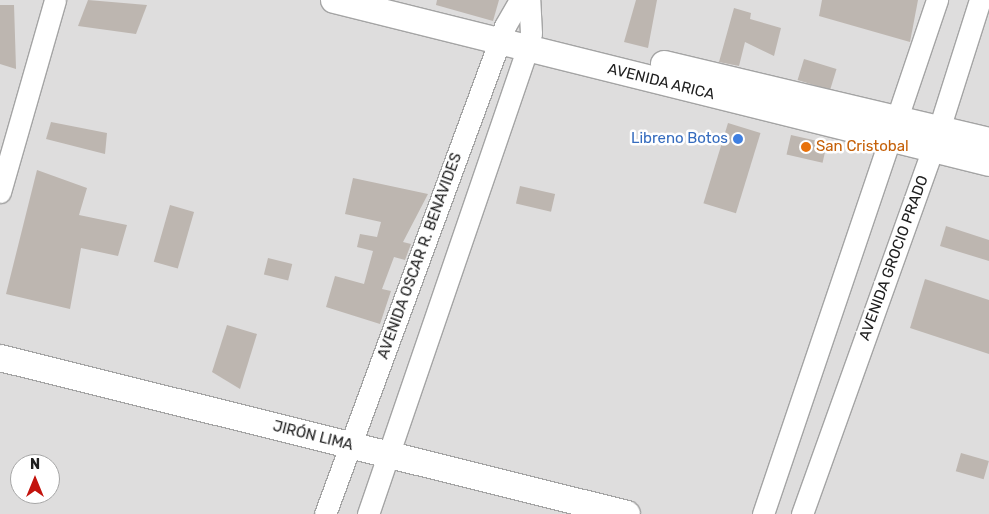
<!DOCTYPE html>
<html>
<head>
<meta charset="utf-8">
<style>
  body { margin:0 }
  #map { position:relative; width:989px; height:514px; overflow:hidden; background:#f0ede7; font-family:Rubik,sans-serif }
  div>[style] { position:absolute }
  .residential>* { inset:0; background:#dedddd }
  .building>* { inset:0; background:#bdb6b0; transform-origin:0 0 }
  .roads { filter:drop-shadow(1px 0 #a4a4a4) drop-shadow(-1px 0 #a4a4a4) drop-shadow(0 1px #a4a4a4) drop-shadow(0 -1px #a4a4a4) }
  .minor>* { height:21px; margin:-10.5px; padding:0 10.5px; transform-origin:10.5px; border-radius:10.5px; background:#fff }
  .tertiary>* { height:26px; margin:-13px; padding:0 13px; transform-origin:13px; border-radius:13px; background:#fff }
  .dots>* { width:14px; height:14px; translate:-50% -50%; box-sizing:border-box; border:2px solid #fff; border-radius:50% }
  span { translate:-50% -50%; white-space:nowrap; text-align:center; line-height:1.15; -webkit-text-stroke:5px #fff; paint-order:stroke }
  .street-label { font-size:15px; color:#202020 }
  .shop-label { font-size:15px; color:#366cbe }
  .right { translate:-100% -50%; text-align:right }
  .food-label { font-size:15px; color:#c56008 }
  .left { translate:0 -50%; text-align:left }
  .north { position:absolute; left:10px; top:454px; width:50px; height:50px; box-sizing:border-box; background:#fff; border:1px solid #a6a6a6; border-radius:50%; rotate:0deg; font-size:14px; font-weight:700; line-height:20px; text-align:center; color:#202020 }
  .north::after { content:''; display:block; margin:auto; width:18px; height:22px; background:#c3130d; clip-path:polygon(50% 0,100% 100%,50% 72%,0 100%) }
</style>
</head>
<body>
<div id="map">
  <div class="residential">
    <i style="clip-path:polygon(evenodd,0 0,989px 0,989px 514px,0 514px,0 0,20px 464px,50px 464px,50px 494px,20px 494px,20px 464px)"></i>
  </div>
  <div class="building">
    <i style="clip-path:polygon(88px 0,147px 5px,136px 34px,78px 26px)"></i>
    <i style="clip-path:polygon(437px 0,499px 0,493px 21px,436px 5px)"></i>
    <i style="clip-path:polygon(636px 0,657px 0,648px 48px,624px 42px)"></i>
    <i style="clip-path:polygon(822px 0,918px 0,910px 42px,819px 16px)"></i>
    <i style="clip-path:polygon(0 5px,14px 5px,16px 69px,0 64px)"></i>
    <i style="clip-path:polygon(734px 8px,751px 13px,750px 19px,781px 28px,774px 56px,745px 42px,739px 66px,719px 62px)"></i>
    <i style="left:804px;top:59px;width:34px;height:22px;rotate:17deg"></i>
    <i style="clip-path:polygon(51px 122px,107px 133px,105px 154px,46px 139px)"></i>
    <i style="left:728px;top:123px;width:34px;height:84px;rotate:17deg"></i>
    <i style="left:791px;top:135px;width:37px;height:20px;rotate:13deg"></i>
    <i style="clip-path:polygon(37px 170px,87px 188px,79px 215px,127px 225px,118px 256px,81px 248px,70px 309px,6px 294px)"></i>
    <i style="clip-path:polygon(353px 178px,428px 194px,403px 242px,411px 244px,405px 260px,394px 257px,382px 289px,391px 291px,380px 324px,326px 307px,335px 276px,364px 284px,373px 251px,357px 247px,360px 234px,377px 237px,381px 222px,345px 214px)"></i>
    <i style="left:520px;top:186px;width:36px;height:18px;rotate:13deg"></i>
    <i style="left:170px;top:205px;width:25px;height:59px;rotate:16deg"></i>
    <i style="clip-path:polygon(946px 226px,989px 240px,989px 261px,940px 246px)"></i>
    <i style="left:268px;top:258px;width:25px;height:17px;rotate:14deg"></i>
    <i style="clip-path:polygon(925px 279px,989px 300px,989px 354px,910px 328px)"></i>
    <i style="clip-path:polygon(227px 325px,257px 334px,240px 389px,212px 372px)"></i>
    <i style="left:961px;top:453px;width:29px;height:19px;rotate:16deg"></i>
  </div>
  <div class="roads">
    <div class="minor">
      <i style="left:0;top:192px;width:200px;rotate:-74deg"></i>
      <i style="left:325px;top:514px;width:520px;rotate:-69.75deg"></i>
      <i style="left:505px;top:26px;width:30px;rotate:-60deg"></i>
      <i style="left:368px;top:514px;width:491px;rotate:-71.1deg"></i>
      <i style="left:527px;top:49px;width:16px;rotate:-76deg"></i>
      <i style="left:531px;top:33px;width:33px;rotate:-93deg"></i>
      <i style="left:763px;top:514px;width:543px;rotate:-71.3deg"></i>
      <i style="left:802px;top:514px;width:389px;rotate:-70.3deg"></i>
      <i style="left:933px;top:148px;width:155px;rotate:-72.4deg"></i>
    </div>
    <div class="tertiary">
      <i style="left:334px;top:0;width:675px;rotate:13.97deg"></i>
      <i style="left:664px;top:64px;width:334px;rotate:13.3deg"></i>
      <i style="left:0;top:358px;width:646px;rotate:13.97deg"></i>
    </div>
  </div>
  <div class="dots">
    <i style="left:738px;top:139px;background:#3f7fe0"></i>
    <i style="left:806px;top:147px;background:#e8710a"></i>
  </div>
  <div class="street-label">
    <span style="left:661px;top:82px;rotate:14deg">AVENIDA ARICA</span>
    <span style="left:420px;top:256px;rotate:-70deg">AVENIDA OSCAR R. BENAVIDES</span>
    <span style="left:894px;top:258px;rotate:-70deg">AVENIDA GROCIO PRADO</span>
    <span style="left:313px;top:436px;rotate:14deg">JIRÓN LIMA</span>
  </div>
  <div class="shop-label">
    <span class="right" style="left:728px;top:139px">Libreno Botos</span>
  </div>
  <div class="food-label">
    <span class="left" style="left:816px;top:147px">San Cristobal</span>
  </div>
  <div class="north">N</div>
</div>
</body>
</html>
